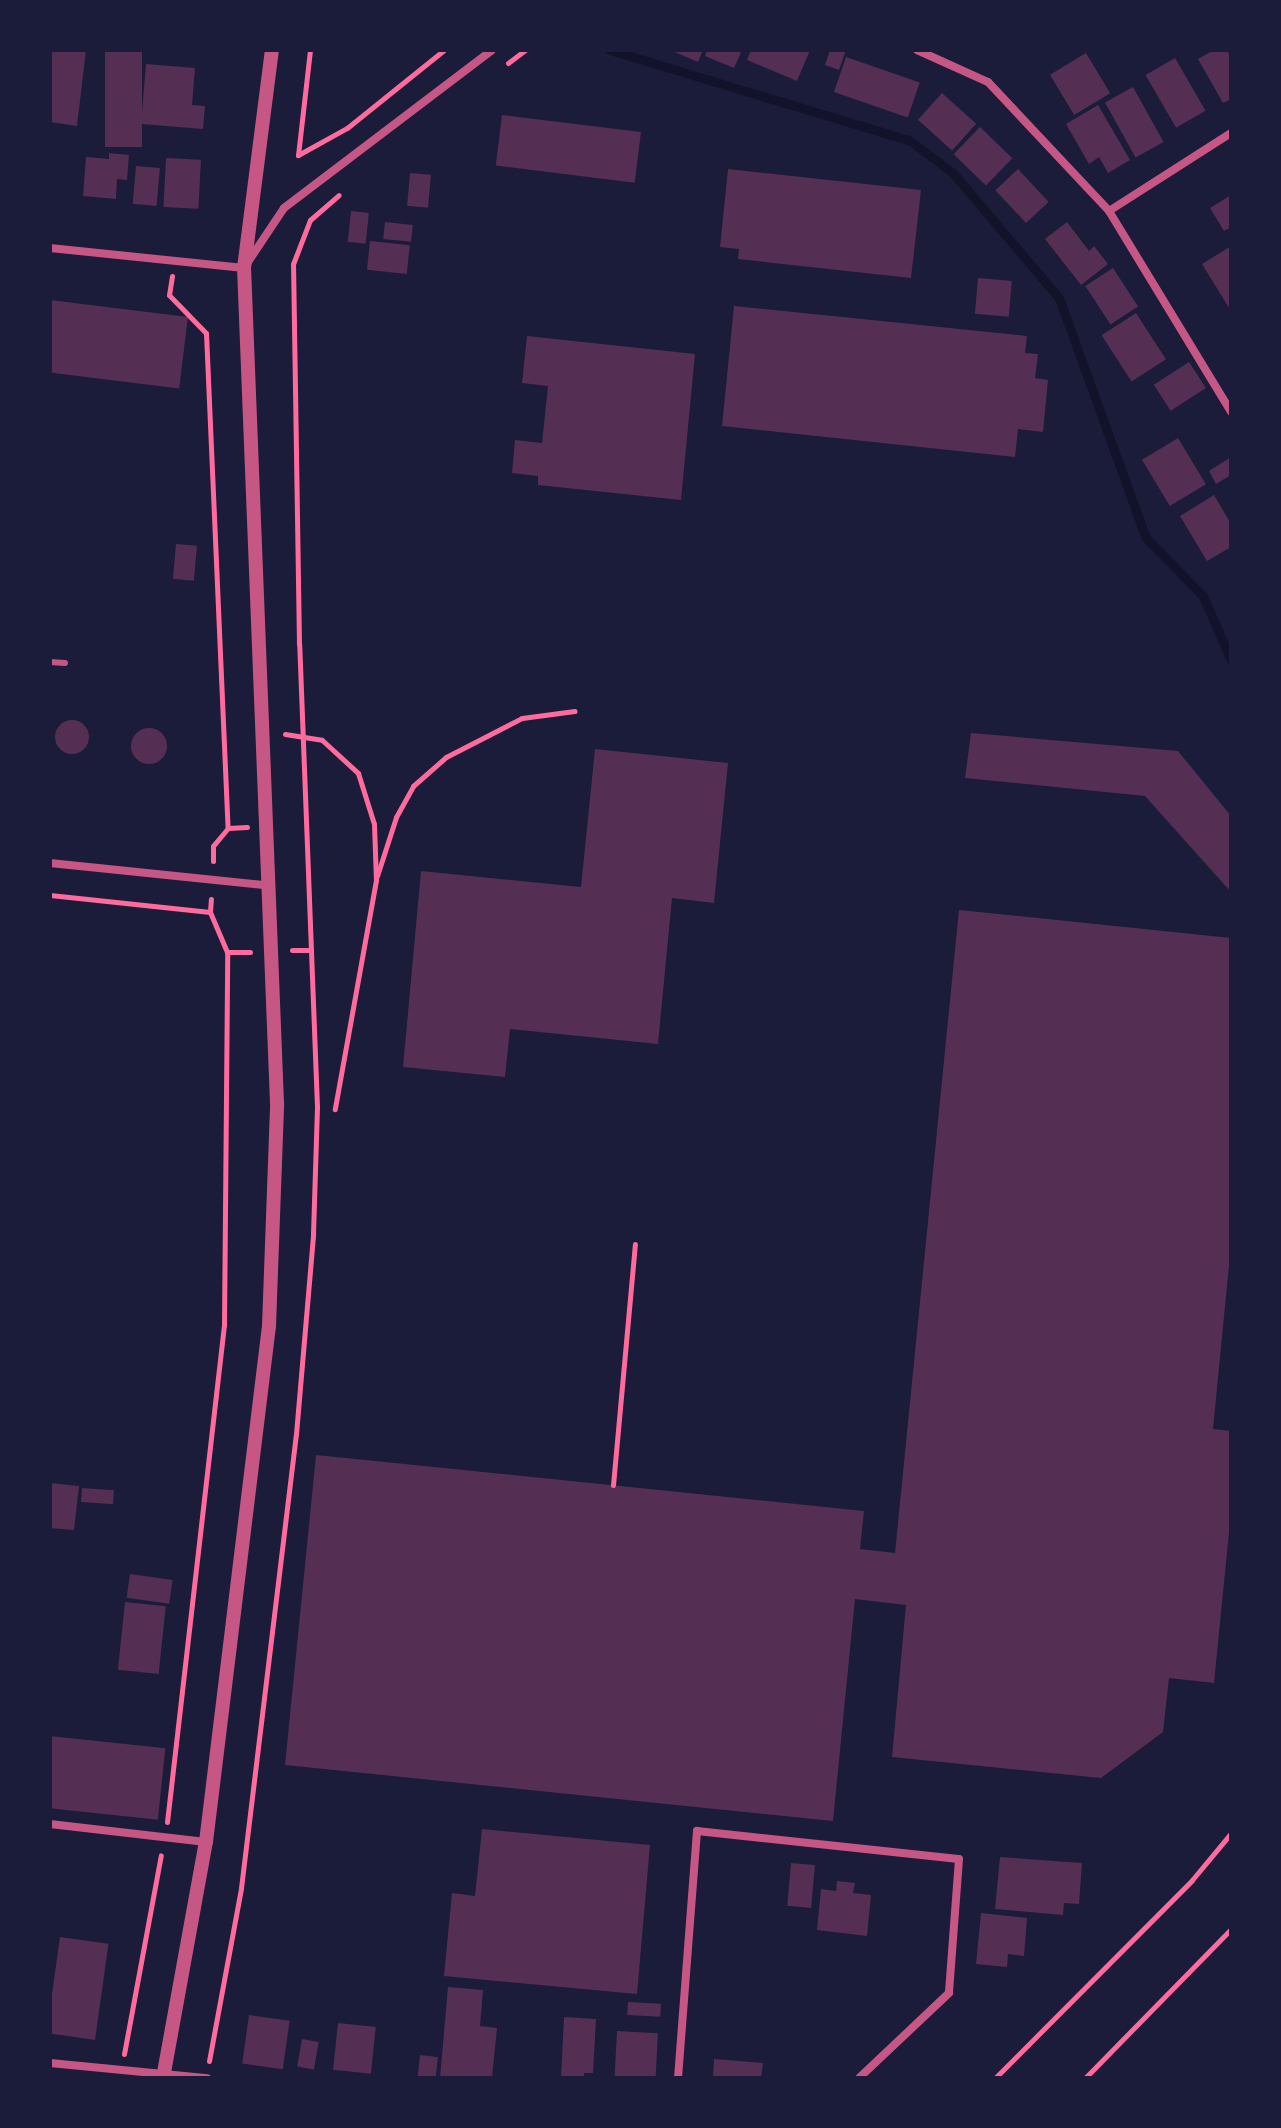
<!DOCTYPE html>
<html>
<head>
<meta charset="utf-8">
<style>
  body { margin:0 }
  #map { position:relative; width:1281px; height:2128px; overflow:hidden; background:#1b1b3a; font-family:"Sofia Sans Condensed",sans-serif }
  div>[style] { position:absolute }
  .stream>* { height:9px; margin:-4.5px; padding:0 4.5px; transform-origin:4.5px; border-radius:4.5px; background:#12122b }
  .building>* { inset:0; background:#542f53; transform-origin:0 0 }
  .round { border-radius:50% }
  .path>* { height:5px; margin:-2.5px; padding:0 2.5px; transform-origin:2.5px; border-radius:2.5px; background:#ff6b9d }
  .service>* { height:6px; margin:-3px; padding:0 3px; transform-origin:3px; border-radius:3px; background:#c65784 }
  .minor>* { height:8px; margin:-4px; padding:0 4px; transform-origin:4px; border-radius:4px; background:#c65784 }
  .tertiary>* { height:14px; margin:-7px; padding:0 7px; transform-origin:7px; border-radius:7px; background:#c65784 }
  span { translate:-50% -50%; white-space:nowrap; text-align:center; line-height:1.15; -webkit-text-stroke:6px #1b1b3a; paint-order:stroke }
  .frame { position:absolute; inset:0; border:52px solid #1b1b3a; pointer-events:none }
</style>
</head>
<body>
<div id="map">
  <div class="stream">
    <i style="left:610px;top:50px;width:312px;rotate:16.8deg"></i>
    <i style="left:909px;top:140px;width:55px;rotate:36.9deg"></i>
    <i style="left:953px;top:173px;width:164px;rotate:49.7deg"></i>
    <i style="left:1059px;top:298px;width:255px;rotate:70.1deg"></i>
    <i style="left:1146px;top:538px;width:81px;rotate:45.5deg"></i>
    <i style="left:1203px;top:596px;width:70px;rotate:66.4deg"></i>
  </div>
  <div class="building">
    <i style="clip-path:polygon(50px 50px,86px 50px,77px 126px,50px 122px)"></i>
    <i style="left:105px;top:50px;width:37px;height:97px"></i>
    <i style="clip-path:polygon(670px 50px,703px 50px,698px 62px)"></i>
    <i style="clip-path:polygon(707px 50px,742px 50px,734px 68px,705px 56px)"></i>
    <i style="clip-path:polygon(751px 50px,810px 50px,797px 81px,747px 60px)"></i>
    <i style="clip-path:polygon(830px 50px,846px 50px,839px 70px,825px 65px)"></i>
    <i style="clip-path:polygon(1214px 50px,1227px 50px,1231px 58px,1231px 99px,1223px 103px,1198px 59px)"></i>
    <i style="left:1086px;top:53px;width:47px;height:42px;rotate:59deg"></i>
    <i style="left:846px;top:57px;width:78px;height:37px;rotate:19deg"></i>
    <i style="left:1175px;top:58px;width:61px;height:34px;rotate:60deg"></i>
    <i style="clip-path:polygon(146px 64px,195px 68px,192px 105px,205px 106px,203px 129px,141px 124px)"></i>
    <i style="left:1133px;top:87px;width:63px;height:32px;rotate:61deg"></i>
    <i style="left:942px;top:93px;width:46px;height:36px;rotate:42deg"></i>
    <i style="clip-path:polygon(1098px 105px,1130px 160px,1108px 173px,1099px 157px,1089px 164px,1066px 124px)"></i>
    <i style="left:502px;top:115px;width:140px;height:51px;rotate:7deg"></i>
    <i style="left:980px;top:127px;width:45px;height:38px;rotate:44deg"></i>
    <i style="clip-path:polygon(109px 153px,129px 155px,127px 180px,117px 179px,116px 199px,83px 196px,86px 157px,109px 159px)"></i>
    <i style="left:166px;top:158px;width:35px;height:49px;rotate:3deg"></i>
    <i style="left:136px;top:166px;width:24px;height:38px;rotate:5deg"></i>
    <i style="clip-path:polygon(728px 169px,921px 190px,911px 278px,738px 259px,739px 249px,720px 247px)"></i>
    <i style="left:1018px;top:169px;width:45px;height:31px;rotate:47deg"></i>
    <i style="left:410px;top:173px;width:21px;height:33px;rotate:5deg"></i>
    <i style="clip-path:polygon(1231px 195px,1231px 227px,1224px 231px,1210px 208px)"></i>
    <i style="left:351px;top:211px;width:18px;height:31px;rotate:6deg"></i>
    <i style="left:385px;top:222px;width:28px;height:17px;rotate:6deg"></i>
    <i style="clip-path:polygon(1067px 222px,1089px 251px,1094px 246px,1108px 264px,1081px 285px,1045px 239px)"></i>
    <i style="left:370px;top:241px;width:40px;height:29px;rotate:6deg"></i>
    <i style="clip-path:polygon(1231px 246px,1231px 311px,1202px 264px)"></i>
    <i style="left:1113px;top:268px;width:46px;height:33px;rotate:57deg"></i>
    <i style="left:978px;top:278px;width:34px;height:36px;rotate:5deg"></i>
    <i style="left:50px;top:300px;width:139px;height:72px;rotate:7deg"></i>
    <i style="clip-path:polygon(734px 306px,1027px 336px,1025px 353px,1038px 354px,1035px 378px,1048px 380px,1043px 432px,1018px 429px,1015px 457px,722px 426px)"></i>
    <i style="left:1136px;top:313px;width:55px;height:41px;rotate:57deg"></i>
    <i style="clip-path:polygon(527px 336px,695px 354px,681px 500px,538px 485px,538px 476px,512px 473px,515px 440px,542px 443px,548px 386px,522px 383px)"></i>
    <i style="left:1189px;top:362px;width:31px;height:42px;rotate:57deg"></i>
    <i style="left:1178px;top:438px;width:54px;height:42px;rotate:59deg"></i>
    <i style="clip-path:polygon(1231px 457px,1231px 475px,1216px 484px,1209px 471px)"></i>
    <i style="clip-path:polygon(1214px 495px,1231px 524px,1231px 547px,1207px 561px,1180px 516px)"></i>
    <i style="left:176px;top:544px;width:21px;height:35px;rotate:5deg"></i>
    <i class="round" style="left:55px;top:720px;width:34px;height:34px"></i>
    <i class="round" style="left:131px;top:728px;width:36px;height:36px"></i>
    <i style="clip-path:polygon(971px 733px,1178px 751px,1231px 816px,1231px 892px,1145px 796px,965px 778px)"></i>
    <i style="clip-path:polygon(595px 749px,728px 763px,714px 903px,672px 898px,658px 1044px,510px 1029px,505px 1077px,403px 1067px,421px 871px,581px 887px)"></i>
    <i style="clip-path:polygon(959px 910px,1231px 938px,1231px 1245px,1213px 1429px,1231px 1431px,1231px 1512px,1214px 1683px,1169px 1678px,1163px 1732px,1101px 1778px,892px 1757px,906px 1605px,855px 1599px,833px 1821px,285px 1765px,316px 1455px,864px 1511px,860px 1549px,895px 1553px)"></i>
    <i style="clip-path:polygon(50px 1483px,79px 1486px,74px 1530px,50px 1528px)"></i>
    <i style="left:82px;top:1488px;width:32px;height:14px;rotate:4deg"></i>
    <i style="left:130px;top:1574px;width:43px;height:24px;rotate:8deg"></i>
    <i style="left:125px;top:1602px;width:41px;height:68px;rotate:6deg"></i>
    <i style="left:50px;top:1736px;width:116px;height:72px;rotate:6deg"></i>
    <i style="clip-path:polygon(482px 1829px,650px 1845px,637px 1994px,444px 1976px,452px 1893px,475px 1896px)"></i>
    <i style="clip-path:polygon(1000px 1857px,1082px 1863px,1079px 1904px,1064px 1903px,1063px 1915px,995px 1909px)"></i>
    <i style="left:791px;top:1863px;width:24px;height:43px;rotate:5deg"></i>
    <i style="clip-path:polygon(837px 1881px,855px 1883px,853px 1893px,871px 1895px,867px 1936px,817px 1930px,821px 1889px,836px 1891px)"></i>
    <i style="clip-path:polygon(981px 1913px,1027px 1918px,1024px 1956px,1008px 1954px,1007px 1967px,976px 1964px)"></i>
    <i style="left:60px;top:1937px;width:49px;height:97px;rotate:8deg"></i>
    <i style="clip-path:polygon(448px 1987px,483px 1990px,480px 2026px,497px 2028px,492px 2078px,440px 2078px)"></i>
    <i style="left:628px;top:2002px;width:33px;height:13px;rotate:3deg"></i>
    <i style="left:249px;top:2015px;width:41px;height:49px;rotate:8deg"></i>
    <i style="clip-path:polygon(564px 2017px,596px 2019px,593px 2073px,584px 2073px,584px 2078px,561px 2078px)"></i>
    <i style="left:338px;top:2023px;width:38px;height:47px;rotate:6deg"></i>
    <i style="left:617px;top:2031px;width:41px;height:46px;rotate:3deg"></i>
    <i style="left:302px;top:2039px;width:17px;height:28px;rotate:10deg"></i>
    <i style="left:420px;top:2055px;width:18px;height:23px;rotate:6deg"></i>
    <i style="clip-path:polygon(714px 2059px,763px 2063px,761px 2078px,713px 2078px)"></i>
  </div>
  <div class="path">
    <i style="left:310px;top:50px;width:106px;rotate:96.5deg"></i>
    <i style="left:298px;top:155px;width:56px;rotate:-28.9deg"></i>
    <i style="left:347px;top:128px;width:124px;rotate:-38.8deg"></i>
    <i style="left:508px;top:63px;width:21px;rotate:-37deg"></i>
    <i style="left:172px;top:276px;width:19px;rotate:99deg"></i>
    <i style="left:169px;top:295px;width:53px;rotate:45.8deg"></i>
    <i style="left:206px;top:333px;width:495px;rotate:87.5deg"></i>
    <i style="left:228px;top:828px;width:23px;rotate:130deg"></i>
    <i style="left:213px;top:846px;width:15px;rotate:90deg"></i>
    <i style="left:285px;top:734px;width:37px;rotate:9deg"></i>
    <i style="left:322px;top:740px;width:49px;rotate:42.5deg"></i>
    <i style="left:358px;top:773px;width:53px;rotate:72.6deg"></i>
    <i style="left:374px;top:824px;width:56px;rotate:88deg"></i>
    <i style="left:376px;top:880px;width:233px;rotate:100.2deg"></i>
    <i style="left:228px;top:828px;width:19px;rotate:-3deg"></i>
    <i style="left:377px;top:876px;width:62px;rotate:-72.1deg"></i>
    <i style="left:396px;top:817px;width:35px;rotate:-61deg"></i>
    <i style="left:413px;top:786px;width:44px;rotate:-41.3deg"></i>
    <i style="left:446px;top:757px;width:85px;rotate:-27.2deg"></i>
    <i style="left:522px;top:718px;width:53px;rotate:-7.5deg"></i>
    <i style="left:50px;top:895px;width:161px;rotate:6.1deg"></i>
    <i style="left:292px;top:950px;width:19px"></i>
    <i style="left:227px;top:952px;width:23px"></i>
    <i style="left:613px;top:1485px;width:242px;rotate:-84.8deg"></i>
    <i style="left:167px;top:1822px;width:500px;rotate:-83.46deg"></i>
    <i style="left:224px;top:1325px;width:373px;rotate:-89.5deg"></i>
    <i style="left:227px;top:952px;width:43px;rotate:-113deg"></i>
    <i style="left:210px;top:912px;width:13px;rotate:-86deg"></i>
    <i style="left:124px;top:2054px;width:202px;rotate:-79.5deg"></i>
    <i style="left:209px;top:2061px;width:176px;rotate:-79.5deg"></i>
    <i style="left:241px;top:1888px;width:457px;rotate:-83.1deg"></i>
    <i style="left:296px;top:1434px;width:201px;rotate:-85.1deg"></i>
    <i style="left:313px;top:1234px;width:127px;rotate:-88.2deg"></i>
    <i style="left:317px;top:1107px;width:463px;rotate:-92.2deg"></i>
    <i style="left:299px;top:644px;width:380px;rotate:-90.9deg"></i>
    <i style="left:293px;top:264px;width:47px;rotate:-68.9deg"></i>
    <i style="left:310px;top:220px;width:38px;rotate:-41deg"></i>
    <i style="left:995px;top:2078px;width:279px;rotate:-45.1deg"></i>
    <i style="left:1192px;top:1880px;width:61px;rotate:-50.3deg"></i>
    <i style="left:1085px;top:2078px;width:209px;rotate:-45.6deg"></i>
  </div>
  <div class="service">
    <i style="left:50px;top:662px;width:15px;rotate:4deg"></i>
  </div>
  <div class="minor">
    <i style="left:917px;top:50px;width:78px;rotate:24.3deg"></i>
    <i style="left:988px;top:82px;width:177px;rotate:46.8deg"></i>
    <i style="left:1109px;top:211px;width:235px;rotate:58.7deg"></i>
    <i style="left:1109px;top:211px;width:145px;rotate:-32.6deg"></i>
    <i style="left:50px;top:248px;width:195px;rotate:5.9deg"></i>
    <i style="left:244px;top:268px;width:72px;rotate:-56.3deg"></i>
    <i style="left:284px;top:208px;width:261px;rotate:-37.2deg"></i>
    <i style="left:50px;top:863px;width:222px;rotate:5.9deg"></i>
    <i style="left:50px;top:1824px;width:157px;rotate:6.6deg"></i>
    <i style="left:50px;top:2063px;width:158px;rotate:5.5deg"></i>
    <i style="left:678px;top:2078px;width:248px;rotate:-85.6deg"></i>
    <i style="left:697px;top:1831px;width:263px;rotate:6.1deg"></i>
    <i style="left:959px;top:1859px;width:134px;rotate:94.3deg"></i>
    <i style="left:949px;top:1993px;width:124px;rotate:136.6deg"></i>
  </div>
  <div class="tertiary">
    <i style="left:163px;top:2078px;width:240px;rotate:-79.7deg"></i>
    <i style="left:206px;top:1842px;width:520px;rotate:-83.04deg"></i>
    <i style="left:269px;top:1326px;width:223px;rotate:-87.9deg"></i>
    <i style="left:277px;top:1103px;width:836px;rotate:-92.26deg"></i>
    <i style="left:244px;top:268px;width:220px;rotate:-82.7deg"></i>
  </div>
  <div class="frame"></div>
</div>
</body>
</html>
